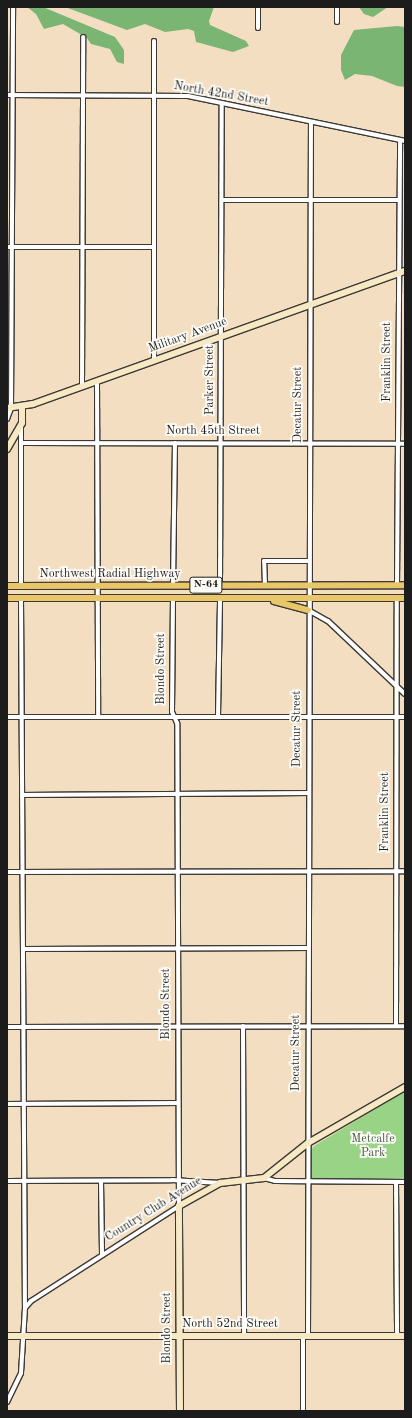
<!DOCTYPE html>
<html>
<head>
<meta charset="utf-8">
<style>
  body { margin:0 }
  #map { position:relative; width:412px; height:1418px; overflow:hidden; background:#f4dec1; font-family:"Old Standard TT",serif }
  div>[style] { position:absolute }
  .green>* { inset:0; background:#99d386 }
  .forest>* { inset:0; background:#7ab573 }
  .roads { filter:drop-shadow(1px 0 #3c3935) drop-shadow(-1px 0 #3c3935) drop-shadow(0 1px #3c3935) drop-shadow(0 -1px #3c3935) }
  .street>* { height:4px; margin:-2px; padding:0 2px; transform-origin:2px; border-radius:2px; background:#fff }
  .secondary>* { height:6px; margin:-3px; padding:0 3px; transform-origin:3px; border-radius:3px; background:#f6e9c3 }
  .primary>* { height:6px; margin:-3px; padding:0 3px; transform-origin:3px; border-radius:3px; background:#e9c769 }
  span { translate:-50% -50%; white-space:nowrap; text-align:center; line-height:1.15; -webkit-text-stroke:3.5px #fdfcf7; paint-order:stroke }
  .shield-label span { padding:1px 3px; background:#fdfcf7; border:1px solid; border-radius:3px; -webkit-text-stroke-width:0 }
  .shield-label { font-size:11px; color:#1c1c1c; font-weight:700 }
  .street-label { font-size:12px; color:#1c1c1c }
  .park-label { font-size:12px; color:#485c41 }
  .frame { position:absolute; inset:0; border:8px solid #1c1c1c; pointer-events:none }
</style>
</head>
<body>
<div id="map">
  <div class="green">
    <i style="clip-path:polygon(405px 1091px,405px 1179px,310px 1179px,310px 1151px,314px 1146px)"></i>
  </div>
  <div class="forest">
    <i style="clip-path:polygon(27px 7px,43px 7px,115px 37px,124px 50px,124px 64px,117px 62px,110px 49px,91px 44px,87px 38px,63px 24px,44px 29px,36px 14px)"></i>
    <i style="clip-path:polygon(65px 7px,214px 7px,209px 21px,210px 25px,246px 41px,249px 46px,233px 52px,200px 43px,196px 42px,194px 31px,188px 29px,165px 32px,145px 24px,127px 30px)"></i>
    <i style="clip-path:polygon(359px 7px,388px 7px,373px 17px,364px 14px)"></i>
    <i style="clip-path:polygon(397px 26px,405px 27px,405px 87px,397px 86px,372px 76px,355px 74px,345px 80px,341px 70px,341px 55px,354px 30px)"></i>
  </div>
  <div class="roads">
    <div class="street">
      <i style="left:337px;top:22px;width:15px;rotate:-90deg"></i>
      <i style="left:258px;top:28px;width:21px;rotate:-90deg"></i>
      <i style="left:7px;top:95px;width:181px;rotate:0.3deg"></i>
      <i style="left:188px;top:96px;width:222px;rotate:11.7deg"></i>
      <i style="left:222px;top:200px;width:177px"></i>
      <i style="left:7px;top:247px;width:146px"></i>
      <i style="left:154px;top:360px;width:319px;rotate:-90deg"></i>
      <i style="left:97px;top:381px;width:336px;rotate:89.8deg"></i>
      <i style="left:82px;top:386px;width:349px;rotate:-89.8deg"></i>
      <i style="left:7px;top:419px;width:12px;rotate:-70deg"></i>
      <i style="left:11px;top:408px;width:401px;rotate:-89.7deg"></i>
      <i style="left:21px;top:443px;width:384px;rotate:0.1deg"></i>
      <i style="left:173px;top:585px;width:142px;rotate:-89.2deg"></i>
      <i style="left:220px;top:585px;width:482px;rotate:-89.8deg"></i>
      <i style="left:265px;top:585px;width:24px;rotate:-92deg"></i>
      <i style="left:264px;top:561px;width:44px"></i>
      <i style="left:397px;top:585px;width:445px;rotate:-89.6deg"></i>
      <i style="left:21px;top:586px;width:160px;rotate:-90deg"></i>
      <i style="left:21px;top:598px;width:710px;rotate:89.68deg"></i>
      <i style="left:308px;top:610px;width:23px;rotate:29deg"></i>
      <i style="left:328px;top:621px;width:106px;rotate:43.5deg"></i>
      <i style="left:218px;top:716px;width:118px;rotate:-89deg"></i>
      <i style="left:7px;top:717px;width:398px"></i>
      <i style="left:22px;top:795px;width:286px;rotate:-0.4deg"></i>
      <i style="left:7px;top:872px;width:398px;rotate:-0.1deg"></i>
      <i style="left:24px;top:949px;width:283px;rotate:-0.2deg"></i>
      <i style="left:243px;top:1026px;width:310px;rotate:89.8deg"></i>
      <i style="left:396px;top:1026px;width:428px;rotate:-89.9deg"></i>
      <i style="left:7px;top:1027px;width:398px;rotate:-0.1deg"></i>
      <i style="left:7px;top:1104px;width:171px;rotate:-0.3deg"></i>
      <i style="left:264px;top:1178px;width:11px;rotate:15deg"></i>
      <i style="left:275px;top:1181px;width:130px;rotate:0.4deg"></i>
      <i style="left:7px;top:1181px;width:165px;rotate:-0.3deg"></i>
      <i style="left:172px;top:1180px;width:48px;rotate:3.6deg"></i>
      <i style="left:101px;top:1181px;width:74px;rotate:89.2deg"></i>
      <i style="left:396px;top:1182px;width:154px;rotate:89.6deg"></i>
      <i style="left:303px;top:1336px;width:75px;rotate:90deg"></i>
      <i style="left:308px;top:1336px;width:1214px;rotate:-89.86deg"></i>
      <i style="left:7px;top:1402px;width:32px;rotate:-64deg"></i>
      <i style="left:21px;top:1373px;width:65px;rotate:-86.5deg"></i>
      <i style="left:25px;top:1308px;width:9px;rotate:-49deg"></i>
      <i style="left:31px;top:1301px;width:176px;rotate:-32.7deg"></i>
      <i style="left:179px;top:1206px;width:483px;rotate:-90.2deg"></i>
      <i style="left:177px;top:723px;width:12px;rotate:-114deg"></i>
      <i style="left:172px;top:712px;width:114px;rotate:-89.5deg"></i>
    </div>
    <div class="secondary">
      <i style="left:7px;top:408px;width:26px;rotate:-9deg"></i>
      <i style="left:33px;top:404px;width:395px;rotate:-19.7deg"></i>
      <i style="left:7px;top:449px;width:30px;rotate:-60deg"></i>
      <i style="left:22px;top:423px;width:16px;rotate:-90deg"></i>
      <i style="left:7px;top:1336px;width:398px"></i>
      <i style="left:180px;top:1411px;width:205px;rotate:-90.3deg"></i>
      <i style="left:179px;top:1206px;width:47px;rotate:-29.3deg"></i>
      <i style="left:220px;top:1183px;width:44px;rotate:-6.5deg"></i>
      <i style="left:264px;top:1178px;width:56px;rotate:-38.5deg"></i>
      <i style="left:308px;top:1143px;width:112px;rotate:-30deg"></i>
    </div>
    <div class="primary">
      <i style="left:7px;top:586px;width:398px;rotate:-0.1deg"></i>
      <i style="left:7px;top:598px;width:398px"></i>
      <i style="left:274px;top:601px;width:35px;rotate:15deg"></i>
    </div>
  </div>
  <div class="shield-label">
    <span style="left:206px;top:585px">N-64</span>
  </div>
  <div class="street-label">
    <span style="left:221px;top:95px;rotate:10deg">North 42nd Street</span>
    <span style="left:188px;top:336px;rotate:-20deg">Military Avenue</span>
    <span style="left:388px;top:362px;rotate:-90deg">Franklin Street</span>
    <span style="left:211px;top:380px;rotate:-90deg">Parker Street</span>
    <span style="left:299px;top:405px;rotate:-90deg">Decatur Street</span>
    <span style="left:213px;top:432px">North 45th Street</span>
    <span style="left:110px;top:575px">Northwest Radial Highway</span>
    <span style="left:162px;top:669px;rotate:-90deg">Blondo Street</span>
    <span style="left:298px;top:729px;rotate:-90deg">Decatur Street</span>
    <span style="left:386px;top:812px;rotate:-90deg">Franklin Street</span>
    <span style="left:167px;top:1004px;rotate:-90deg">Blondo Street</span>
    <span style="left:297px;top:1053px;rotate:-90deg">Decatur Street</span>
    <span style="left:154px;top:1210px;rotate:-32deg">Country Club Avenue</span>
    <span style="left:230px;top:1325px">North 52nd Street</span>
    <span style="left:168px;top:1328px;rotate:-90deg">Blondo Street</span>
  </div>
  <div class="park-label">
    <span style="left:373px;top:1147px">Metcalfe<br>Park</span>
  </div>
  <div class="frame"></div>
</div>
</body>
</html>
